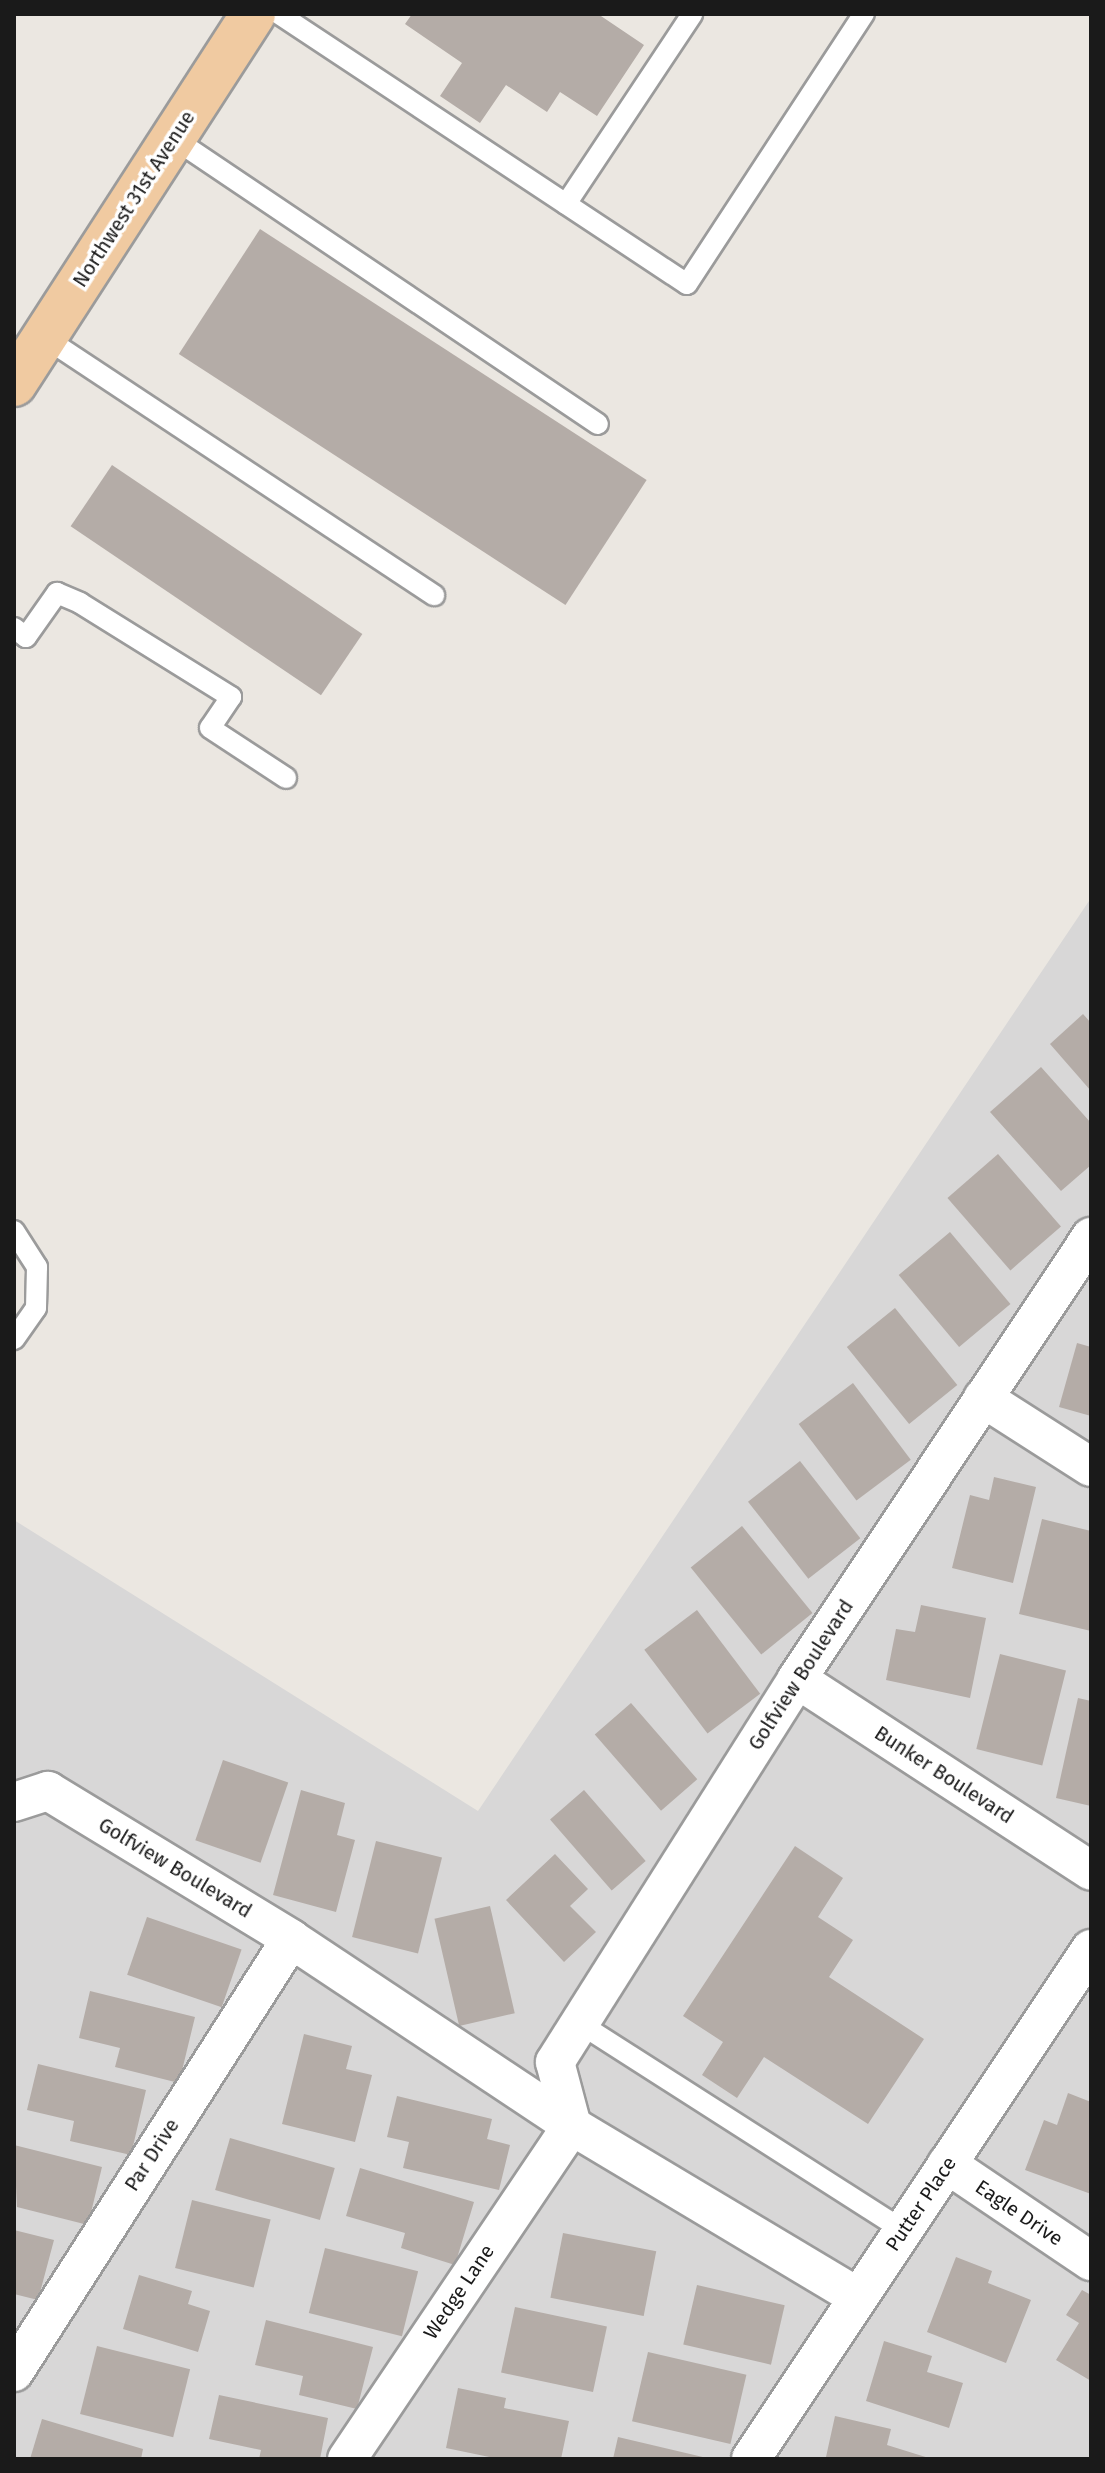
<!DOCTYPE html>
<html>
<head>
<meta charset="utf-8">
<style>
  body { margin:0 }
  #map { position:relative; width:1105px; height:2473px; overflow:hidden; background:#ebe7e1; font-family:"Fira Sans",sans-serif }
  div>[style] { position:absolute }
  .residential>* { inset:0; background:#d8d7d7 }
  .building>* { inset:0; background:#b4aca7; transform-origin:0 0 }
  .roads { filter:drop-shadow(2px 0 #9b9b9b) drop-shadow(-2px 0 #9b9b9b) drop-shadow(0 2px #9b9b9b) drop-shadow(0 -2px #9b9b9b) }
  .service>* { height:20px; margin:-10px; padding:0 10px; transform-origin:10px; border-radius:10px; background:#fff }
  .minor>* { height:38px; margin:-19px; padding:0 19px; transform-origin:19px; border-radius:19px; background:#fff }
  .primary>* { height:44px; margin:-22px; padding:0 22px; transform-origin:22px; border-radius:22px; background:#f0caa1 }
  span { translate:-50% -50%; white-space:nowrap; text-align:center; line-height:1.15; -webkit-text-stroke:7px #fff; paint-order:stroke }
  .street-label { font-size:20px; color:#1a1a1a }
  .frame { position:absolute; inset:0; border:16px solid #1a1a1a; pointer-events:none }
</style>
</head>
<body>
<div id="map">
  <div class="residential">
    <i style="clip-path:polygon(1091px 898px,1091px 2459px,14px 2459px,14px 1520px,478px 1811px)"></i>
  </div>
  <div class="building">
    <i style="clip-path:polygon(412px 14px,598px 14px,644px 45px,597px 116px,560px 92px,547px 112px,506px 85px,480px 123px,440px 96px,462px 63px,405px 24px)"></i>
    <i style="left:260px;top:229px;width:461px;height:149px;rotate:33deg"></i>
    <i style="left:112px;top:465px;width:302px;height:74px;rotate:34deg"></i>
    <i style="clip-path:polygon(1083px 1014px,1091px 1023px,1091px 1091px,1050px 1044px)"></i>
    <i style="clip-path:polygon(1041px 1067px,1091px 1123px,1091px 1165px,1061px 1191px,990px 1112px)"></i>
    <i style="left:998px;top:1154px;width:96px;height:67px;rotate:49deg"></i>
    <i style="left:950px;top:1232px;width:94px;height:67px;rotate:50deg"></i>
    <i style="left:895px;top:1308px;width:99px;height:62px;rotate:51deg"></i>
    <i style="clip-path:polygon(1077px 1343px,1091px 1347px,1091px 1416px,1059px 1407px)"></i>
    <i style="left:853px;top:1383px;width:96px;height:68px;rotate:53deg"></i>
    <i style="left:800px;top:1461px;width:98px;height:66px;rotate:52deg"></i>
    <i style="clip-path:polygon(994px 1477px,1036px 1487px,1013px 1583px,952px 1568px,970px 1495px,989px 1500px)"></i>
    <i style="clip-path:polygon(1042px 1519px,1091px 1531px,1091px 1631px,1019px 1614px)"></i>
    <i style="left:742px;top:1526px;width:112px;height:66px;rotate:51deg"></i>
    <i style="clip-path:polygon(921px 1605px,986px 1618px,970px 1698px,886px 1680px,896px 1629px,915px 1632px)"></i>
    <i style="left:697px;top:1610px;width:105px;height:66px;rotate:53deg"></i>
    <i style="left:1000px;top:1654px;width:68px;height:98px;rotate:14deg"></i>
    <i style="clip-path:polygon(1078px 1698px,1091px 1701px,1091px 1806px,1056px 1798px)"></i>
    <i style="left:631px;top:1703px;width:101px;height:48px;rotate:49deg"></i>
    <i style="left:223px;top:1760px;width:69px;height:85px;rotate:19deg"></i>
    <i style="clip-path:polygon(301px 1790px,345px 1803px,337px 1835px,355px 1840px,336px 1912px,273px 1895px)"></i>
    <i style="left:584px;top:1790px;width:94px;height:45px;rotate:49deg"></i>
    <i style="left:376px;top:1841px;width:68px;height:99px;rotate:14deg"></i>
    <i style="clip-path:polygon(795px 1846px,843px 1878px,818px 1917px,853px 1940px,829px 1977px,924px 2039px,868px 2124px,764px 2057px,737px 2098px,702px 2075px,723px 2042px,683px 2016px)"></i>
    <i style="clip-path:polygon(555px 1854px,588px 1889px,570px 1906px,596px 1932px,564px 1962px,506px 1900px)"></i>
    <i style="left:490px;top:1906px;width:110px;height:57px;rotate:77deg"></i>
    <i style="left:147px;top:1917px;width:100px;height:61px;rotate:19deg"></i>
    <i style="clip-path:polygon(90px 1991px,195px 2017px,179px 2083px,115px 2067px,120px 2048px,79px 2038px)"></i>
    <i style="clip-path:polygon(304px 2034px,352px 2046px,346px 2069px,372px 2075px,355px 2142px,282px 2124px)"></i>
    <i style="clip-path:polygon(38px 2064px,146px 2090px,131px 2155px,70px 2141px,74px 2121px,27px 2110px)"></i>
    <i style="clip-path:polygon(1068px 2093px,1091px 2102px,1091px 2194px,1025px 2170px,1044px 2120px,1057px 2125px)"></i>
    <i style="clip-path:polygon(397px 2096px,492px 2119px,487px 2139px,510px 2145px,499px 2190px,403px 2168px,409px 2142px,387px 2137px)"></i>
    <i style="left:230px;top:2138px;width:109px;height:54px;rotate:16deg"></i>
    <i style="clip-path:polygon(14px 2145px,102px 2167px,88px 2225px,17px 2207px)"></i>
    <i style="clip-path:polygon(360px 2168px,474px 2202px,455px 2265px,401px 2248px,405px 2233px,346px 2216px)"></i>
    <i style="left:192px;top:2200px;width:81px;height:70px;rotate:14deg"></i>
    <i style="clip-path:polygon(14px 2230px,54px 2240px,38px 2300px,14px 2294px)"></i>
    <i style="left:563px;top:2233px;width:95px;height:66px;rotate:11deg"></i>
    <i style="left:325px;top:2248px;width:96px;height:67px;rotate:14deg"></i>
    <i style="clip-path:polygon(956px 2257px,992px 2271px,988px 2283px,1031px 2300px,1006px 2363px,927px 2332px)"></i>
    <i style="clip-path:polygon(139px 2275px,192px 2291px,188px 2304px,210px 2311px,198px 2352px,123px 2329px)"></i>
    <i style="left:697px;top:2285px;width:90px;height:61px;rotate:13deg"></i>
    <i style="clip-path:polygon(1082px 2290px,1091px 2295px,1091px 2381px,1056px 2360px,1079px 2323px,1066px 2315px)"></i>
    <i style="left:515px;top:2307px;width:94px;height:67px;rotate:12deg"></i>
    <i style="clip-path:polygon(266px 2320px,373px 2347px,357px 2409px,299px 2395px,303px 2376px,255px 2365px)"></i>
    <i style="clip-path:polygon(884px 2341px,932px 2356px,927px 2372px,963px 2383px,949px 2428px,866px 2401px)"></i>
    <i style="left:97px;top:2346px;width:96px;height:70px;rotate:14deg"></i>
    <i style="left:648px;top:2352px;width:101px;height:71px;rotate:13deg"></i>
    <i style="clip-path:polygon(458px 2388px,506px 2398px,504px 2408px,569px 2421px,561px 2459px,499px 2459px,446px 2448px)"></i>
    <i style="clip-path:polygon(219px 2395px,328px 2418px,320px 2459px,259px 2459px,261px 2450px,209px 2439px)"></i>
    <i style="clip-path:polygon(835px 2416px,891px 2429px,887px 2445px,932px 2459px,826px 2457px)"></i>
    <i style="clip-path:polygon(42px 2419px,143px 2449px,141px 2459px,30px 2459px)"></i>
    <i style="clip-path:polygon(618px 2437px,707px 2458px,707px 2459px,613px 2459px)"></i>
  </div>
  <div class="roads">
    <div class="service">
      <i style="left:279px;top:14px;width:489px;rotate:33.5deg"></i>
      <i style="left:687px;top:284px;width:323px;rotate:-56.8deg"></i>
      <i style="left:173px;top:138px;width:512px;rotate:33.94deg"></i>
      <i style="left:566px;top:204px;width:228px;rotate:-56.4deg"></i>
      <i style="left:44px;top:337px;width:468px;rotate:33.5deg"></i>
      <i style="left:14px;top:628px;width:15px;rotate:37deg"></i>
      <i style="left:26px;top:637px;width:54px;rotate:-54.8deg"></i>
      <i style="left:57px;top:593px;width:25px;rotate:23deg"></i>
      <i style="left:80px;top:603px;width:178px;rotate:31.9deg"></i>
      <i style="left:231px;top:697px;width:37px;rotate:124deg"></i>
      <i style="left:210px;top:728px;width:91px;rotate:33.3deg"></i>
      <i style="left:14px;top:1231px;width:43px;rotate:57.4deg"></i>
      <i style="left:37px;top:1267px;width:41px;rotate:91.4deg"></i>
      <i style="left:36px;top:1308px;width:38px;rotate:125deg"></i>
      <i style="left:579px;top:2023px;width:384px;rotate:32.6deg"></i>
    </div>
    <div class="minor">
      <i style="left:983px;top:1398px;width:128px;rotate:32.6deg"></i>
      <i style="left:797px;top:1679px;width:351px;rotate:33.1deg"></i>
      <i style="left:14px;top:1802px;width:36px;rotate:-18deg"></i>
      <i style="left:48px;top:1791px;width:285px;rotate:31.3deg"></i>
      <i style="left:291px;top:1939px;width:338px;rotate:33.6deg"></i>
      <i style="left:572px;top:2126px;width:333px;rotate:30.9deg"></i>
      <i style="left:947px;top:2164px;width:174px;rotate:34deg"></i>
      <i style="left:14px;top:2372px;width:514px;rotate:-57.39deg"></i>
      <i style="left:347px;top:2459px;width:402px;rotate:-56deg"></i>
      <i style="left:572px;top:2126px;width:66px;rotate:-104.9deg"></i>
      <i style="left:555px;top:2062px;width:453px;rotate:-57.7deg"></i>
      <i style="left:797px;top:1679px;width:531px;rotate:-56.37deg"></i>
      <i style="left:751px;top:2459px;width:613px;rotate:-56.31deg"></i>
    </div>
    <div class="primary">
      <i style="left:14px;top:384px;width:440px;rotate:-57.1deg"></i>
    </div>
  </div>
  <div class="street-label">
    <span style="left:134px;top:199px;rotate:-57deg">Northwest 31st Avenue</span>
    <span style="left:801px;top:1675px;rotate:-57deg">Golfview Boulevard</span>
    <span style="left:944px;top:1775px;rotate:33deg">Bunker Boulevard</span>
    <span style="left:175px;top:1868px;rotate:31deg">Golfview Boulevard</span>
    <span style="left:152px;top:2155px;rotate:-57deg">Par Drive</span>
    <span style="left:921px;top:2204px;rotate:-56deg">Putter Place</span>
    <span style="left:1019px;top:2213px;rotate:34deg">Eagle Drive</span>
    <span style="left:459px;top:2292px;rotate:-56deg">Wedge Lane</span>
  </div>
  <div class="frame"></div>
</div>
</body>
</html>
